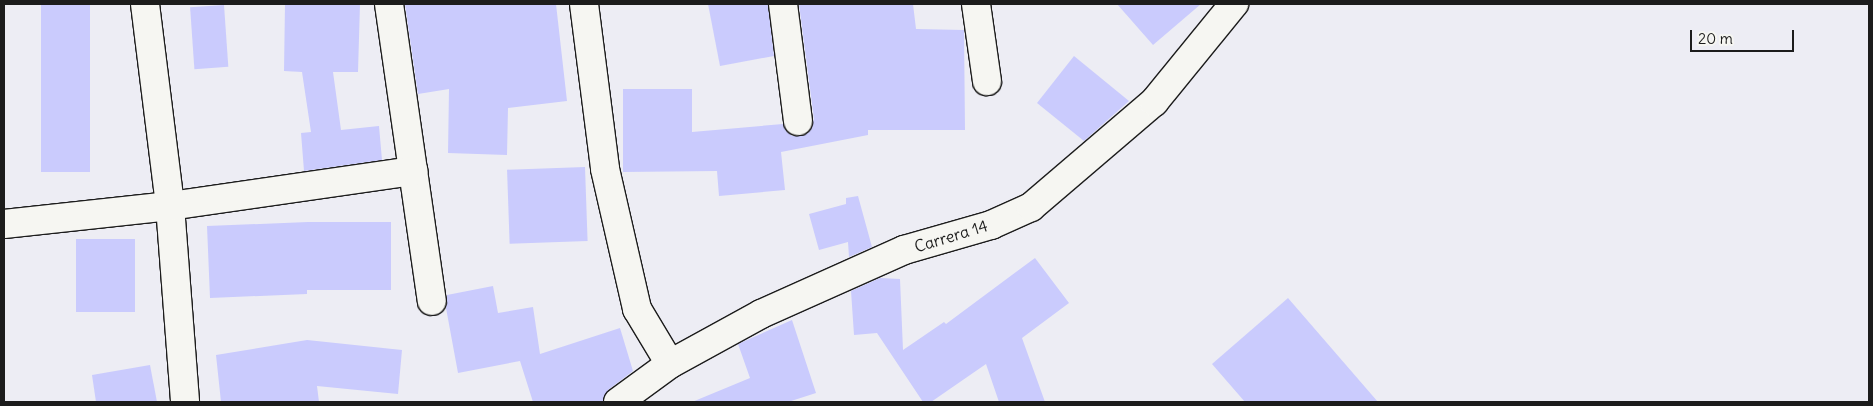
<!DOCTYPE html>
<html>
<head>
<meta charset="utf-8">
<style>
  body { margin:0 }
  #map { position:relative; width:1873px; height:406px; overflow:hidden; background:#ededf4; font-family:Delius,sans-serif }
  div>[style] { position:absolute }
  .building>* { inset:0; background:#cacbfd; transform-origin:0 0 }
  .roads { filter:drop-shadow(1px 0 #1c1c1c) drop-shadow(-1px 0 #1c1c1c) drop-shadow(0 1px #1c1c1c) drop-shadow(0 -1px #1c1c1c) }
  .minor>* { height:28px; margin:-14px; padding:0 14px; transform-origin:14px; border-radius:14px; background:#f6f6f2 }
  span { translate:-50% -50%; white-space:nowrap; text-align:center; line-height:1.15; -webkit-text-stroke:4px #f6f6f2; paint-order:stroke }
  .street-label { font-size:16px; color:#1c1c1c }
  .frame { position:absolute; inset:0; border:5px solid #1c1c1c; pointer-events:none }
  .scale { position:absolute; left:1690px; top:30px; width:104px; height:22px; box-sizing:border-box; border:2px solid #1c1c1c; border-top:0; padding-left:6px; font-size:15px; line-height:18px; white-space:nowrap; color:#1c1c1c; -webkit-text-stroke:4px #f6f6f2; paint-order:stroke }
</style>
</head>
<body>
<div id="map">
  <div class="building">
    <i style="left:41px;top:4px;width:49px;height:168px"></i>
    <i style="clip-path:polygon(285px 4px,360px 4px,358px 72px,333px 72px,341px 130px,379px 126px,382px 160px,304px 171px,301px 133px,311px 132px,302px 72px,284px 71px)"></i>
    <i style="clip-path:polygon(405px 4px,556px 4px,567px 101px,508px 108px,507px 155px,448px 153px,449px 89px,418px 94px)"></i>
    <i style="clip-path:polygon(708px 4px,768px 4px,774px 56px,720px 66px)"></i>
    <i style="clip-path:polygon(799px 4px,913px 4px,916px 29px,964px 30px,965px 130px,868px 130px,868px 135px,781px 152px,785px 190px,719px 196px,717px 171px,623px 172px,623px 89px,692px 89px,692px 132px,783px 124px,792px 136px,808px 133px,814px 119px)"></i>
    <i style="clip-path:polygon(1117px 4px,1201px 4px,1153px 45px)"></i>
    <i style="left:224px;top:5px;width:62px;height:34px;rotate:86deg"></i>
    <i style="clip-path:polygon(1074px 56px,1129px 101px,1084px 141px,1037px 103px)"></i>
    <i style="left:585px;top:167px;width:74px;height:78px;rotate:88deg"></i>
    <i style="clip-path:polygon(858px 196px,872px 247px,849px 257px,848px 242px,819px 250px,809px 214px,846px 204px,846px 198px)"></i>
    <i style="clip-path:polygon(308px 222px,391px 222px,391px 290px,307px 290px,307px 294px,210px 298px,207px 226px)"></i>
    <i style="left:76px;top:239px;width:59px;height:73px"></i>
    <i style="clip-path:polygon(1035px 258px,1069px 303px,1022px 338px,1045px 402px,999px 402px,986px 364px,931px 402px,923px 402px,877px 333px,854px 335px,851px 291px,880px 278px,900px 279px,903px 350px,944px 322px,946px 324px)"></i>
    <i style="clip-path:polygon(493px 286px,498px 313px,533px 307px,540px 354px,620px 328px,633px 371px,608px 390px,603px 402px,533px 402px,520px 361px,458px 373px,446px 308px,447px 295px)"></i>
    <i style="clip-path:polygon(1288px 298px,1378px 402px,1245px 402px,1212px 364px)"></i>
    <i style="clip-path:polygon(792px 320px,816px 393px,788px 402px,692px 402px,750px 378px,738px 344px)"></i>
    <i style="clip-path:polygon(307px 340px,402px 350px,398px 394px,317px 386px,319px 402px,221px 402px,216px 355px)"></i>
    <i style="clip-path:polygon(150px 365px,157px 402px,96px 402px,92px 375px)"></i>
  </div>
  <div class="roads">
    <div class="minor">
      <i style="left:145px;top:4px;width:204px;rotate:82.9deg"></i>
      <i style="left:170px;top:206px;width:197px;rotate:85.6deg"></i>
      <i style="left:389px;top:4px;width:300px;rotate:81.8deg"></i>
      <i style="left:584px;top:4px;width:166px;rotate:82.7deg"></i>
      <i style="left:605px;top:169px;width:144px;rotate:77.1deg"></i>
      <i style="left:637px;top:309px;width:64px;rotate:59deg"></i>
      <i style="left:783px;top:4px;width:118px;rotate:82.7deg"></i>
      <i style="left:976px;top:4px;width:78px;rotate:81.9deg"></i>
      <i style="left:4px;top:224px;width:167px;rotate:-6.2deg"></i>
      <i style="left:170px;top:206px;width:246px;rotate:-8.2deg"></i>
      <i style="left:618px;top:402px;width:64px;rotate:-36.2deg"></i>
      <i style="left:670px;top:364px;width:104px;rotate:-28.8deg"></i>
      <i style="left:761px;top:314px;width:157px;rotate:-24.1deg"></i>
      <i style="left:904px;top:250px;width:91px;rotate:-16deg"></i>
      <i style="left:991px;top:225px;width:44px;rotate:-24.2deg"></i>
      <i style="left:1031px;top:207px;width:162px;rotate:-40.5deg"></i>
      <i style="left:1154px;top:102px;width:127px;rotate:-50.8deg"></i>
    </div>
  </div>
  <div class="street-label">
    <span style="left:951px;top:236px;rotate:-17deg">Carrera 14</span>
  </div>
  <div class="frame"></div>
  <div class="scale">20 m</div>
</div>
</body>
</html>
